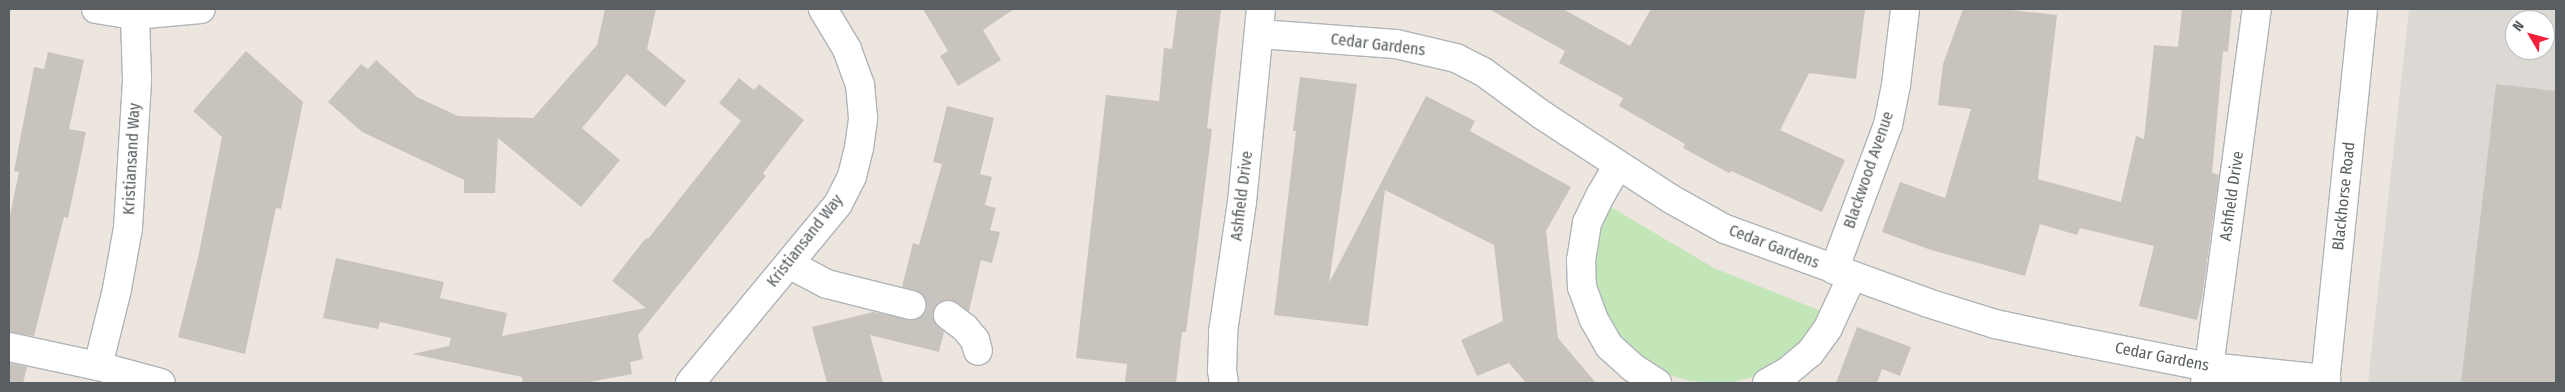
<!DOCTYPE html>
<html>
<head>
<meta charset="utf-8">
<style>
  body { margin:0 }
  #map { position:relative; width:2565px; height:392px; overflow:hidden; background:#ece6df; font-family:"Fira Sans Condensed",sans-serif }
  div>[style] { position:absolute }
  .industrial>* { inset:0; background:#dcd8d4 }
  .green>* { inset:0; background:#c3e6b9 }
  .building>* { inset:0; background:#c9c3be }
  .minor-tunnel>* { height:28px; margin-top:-14px; transform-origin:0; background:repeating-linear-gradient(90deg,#c7c4c0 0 28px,transparent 0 42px) }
  .roads { filter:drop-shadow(1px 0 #b0b4b8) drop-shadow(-1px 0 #b0b4b8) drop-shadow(0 1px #b0b4b8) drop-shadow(0 -1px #b0b4b8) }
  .minor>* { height:28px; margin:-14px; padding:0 14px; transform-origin:14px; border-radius:14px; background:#fff }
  span { translate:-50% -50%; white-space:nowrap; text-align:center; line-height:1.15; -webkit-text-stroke:4px #fff; paint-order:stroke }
  .street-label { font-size:16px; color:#585e61 }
  .frame { position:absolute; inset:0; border:10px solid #585e61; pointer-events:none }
  .north { position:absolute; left:2505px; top:10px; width:50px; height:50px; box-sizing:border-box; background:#fff; border:1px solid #bcbfc0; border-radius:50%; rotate:307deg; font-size:14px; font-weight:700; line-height:20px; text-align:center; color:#585e61 }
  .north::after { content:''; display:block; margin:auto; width:18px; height:22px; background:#f21f3d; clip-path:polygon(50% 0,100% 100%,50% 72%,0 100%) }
</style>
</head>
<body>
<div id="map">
  <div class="industrial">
    <i style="clip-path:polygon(evenodd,2409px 9px,2556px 9px,2556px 383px,2368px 383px,2409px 9px,2515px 20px,2545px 20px,2545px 50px,2515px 50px,2515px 20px)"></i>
  </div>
  <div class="green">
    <i style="clip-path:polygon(1609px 206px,1714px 268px,1826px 313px,1806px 340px,1783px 363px,1757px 376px,1729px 383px,1712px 383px,1690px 381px,1660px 372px,1637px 354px,1614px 331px,1601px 304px,1594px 277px,1594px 248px,1600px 227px)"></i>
  </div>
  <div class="building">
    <i style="clip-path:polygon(605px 9px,656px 9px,647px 49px,686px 81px,665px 107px,627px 74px,582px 128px,620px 160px,581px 207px,498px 138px,495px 193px,464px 193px,464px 180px,362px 132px,328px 102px,361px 64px,368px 69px,376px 60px,417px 97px,458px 116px,533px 118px,597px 45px)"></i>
    <i style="clip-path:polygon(923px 9px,1014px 9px,983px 30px,1001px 60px,958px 86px,940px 56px,948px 51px)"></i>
    <i style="clip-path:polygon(1177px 9px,1221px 9px,1207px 128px,1212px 129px,1196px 256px,1186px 332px,1182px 332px,1176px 383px,1125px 383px,1127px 364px,1076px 358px,1106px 95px,1159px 101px,1164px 48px,1172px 49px)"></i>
    <i style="clip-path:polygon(1489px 9px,1563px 9px,1630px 46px,1651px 9px,1865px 9px,1856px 79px,1809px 73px,1780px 130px,1845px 160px,1822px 212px,1731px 171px,1729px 173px,1683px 148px,1685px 144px,1619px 106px,1623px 98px,1559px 63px,1565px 51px)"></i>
    <i style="clip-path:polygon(1963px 9px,2002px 9px,2057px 15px,2038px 179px,2121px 202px,2136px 136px,2144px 139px,2154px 45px,2178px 47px,2182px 9px,2232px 9px,2228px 52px,2223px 51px,2212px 173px,2219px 175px,2202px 298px,2197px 320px,2139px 306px,2154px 246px,2080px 228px,2077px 235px,2040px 224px,2025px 276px,1931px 250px,1882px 232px,1900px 182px,1945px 198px,1971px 109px,1938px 105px,1943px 64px)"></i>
    <i style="clip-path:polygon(246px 51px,303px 102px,281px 209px,276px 208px,245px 354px,178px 337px,198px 258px,222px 137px,193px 111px)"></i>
    <i style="clip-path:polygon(48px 52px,84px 60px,69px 129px,86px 132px,68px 218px,64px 217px,34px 336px,9px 332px,9px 220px,19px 172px,14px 171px,34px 67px,44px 69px)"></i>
    <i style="clip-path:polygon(1300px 77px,1357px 84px,1329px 283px,1426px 96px,1475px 121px,1470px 131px,1571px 187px,1546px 231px,1558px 338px,1596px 383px,1526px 383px,1509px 363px,1477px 376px,1461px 340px,1503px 321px,1494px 245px,1385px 190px,1368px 326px,1274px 315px,1296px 131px,1293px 131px)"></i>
    <i style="clip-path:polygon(739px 78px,754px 90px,759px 84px,804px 120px,763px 173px,766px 176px,638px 335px,643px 359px,630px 362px,632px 374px,584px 383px,523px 383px,522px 377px,412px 354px,449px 346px,451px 338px,380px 322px,378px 329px,323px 318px,336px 258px,444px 282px,440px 298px,507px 313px,502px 336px,646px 308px,612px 281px,646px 238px,648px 239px,741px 121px,719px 103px)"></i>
    <i style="clip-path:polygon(2496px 84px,2556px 91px,2556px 383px,2461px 383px)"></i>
    <i style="clip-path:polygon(947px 106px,994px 118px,980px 174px,992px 177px,985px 205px,996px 208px,990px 230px,1000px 232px,992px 263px,981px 260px,969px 311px,950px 300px,942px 301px,935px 306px,933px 313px,933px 321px,944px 332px,939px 352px,870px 335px,883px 383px,827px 383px,812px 327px,873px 312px,915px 320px,922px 316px,926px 309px,926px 301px,921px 293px,902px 287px,913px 243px,919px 245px,942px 164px,933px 162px)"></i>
    <i style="clip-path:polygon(1857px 327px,1911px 347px,1900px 376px,1882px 369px,1877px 383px,1836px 383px)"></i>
    <i style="clip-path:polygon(9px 363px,27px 367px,23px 383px,9px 383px)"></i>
  </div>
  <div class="minor-tunnel">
    <i style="left:911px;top:305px;width:38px;rotate:15deg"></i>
  </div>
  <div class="roads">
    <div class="minor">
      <i style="left:96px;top:9px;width:39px;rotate:9deg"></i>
      <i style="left:135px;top:15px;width:66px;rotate:-5.2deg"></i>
      <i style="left:1259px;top:34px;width:137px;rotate:4.2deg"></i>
      <i style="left:1396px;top:44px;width:62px;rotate:13.1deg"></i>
      <i style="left:1456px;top:58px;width:29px;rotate:27deg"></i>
      <i style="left:1482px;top:71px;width:74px;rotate:36.3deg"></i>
      <i style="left:1542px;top:115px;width:154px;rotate:33.1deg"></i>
      <i style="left:1671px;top:199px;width:62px;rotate:29.1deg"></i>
      <i style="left:1725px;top:229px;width:216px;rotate:20deg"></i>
      <i style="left:1928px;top:303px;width:70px;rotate:17.4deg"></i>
      <i style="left:1995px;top:324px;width:83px;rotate:11.9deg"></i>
      <i style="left:2076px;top:341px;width:136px;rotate:11.1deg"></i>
      <i style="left:2209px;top:367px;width:118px;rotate:5.9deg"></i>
      <i style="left:1618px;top:165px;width:34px;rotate:120deg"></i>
      <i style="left:1601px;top:194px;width:32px;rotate:116deg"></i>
      <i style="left:1587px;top:223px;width:37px;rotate:99deg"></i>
      <i style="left:1581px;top:260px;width:27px;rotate:88deg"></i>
      <i style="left:1582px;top:287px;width:33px;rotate:70deg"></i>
      <i style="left:1593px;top:318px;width:32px;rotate:60deg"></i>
      <i style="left:1609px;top:346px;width:31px;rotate:42deg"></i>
      <i style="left:1632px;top:367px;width:30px;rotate:33deg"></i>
      <i style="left:789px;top:264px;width:43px;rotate:27.8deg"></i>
      <i style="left:827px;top:284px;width:87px;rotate:14deg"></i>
      <i style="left:1834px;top:270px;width:155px;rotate:-69.6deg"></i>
      <i style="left:1888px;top:125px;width:41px;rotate:-78.7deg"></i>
      <i style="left:1896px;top:85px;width:77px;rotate:-83.2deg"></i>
      <i style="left:948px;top:315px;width:21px;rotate:37deg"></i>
      <i style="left:965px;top:328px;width:16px;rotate:50deg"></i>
      <i style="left:975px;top:340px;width:11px;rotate:75deg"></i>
      <i style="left:9px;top:347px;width:91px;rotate:12.1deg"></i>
      <i style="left:98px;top:366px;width:65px;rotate:15.1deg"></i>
      <i style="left:98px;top:366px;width:79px;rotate:-76.1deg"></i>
      <i style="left:117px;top:289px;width:62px;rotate:-79.8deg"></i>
      <i style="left:128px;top:228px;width:149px;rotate:-86.5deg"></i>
      <i style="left:137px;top:79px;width:64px;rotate:-91.8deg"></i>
      <i style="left:690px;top:383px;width:232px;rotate:-50.4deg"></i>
      <i style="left:838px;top:204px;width:31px;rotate:-63deg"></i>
      <i style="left:852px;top:176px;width:29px;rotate:-76deg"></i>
      <i style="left:859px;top:148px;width:30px;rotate:-82deg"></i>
      <i style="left:863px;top:118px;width:33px;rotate:-95deg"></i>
      <i style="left:860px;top:85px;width:38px;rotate:-110deg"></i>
      <i style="left:847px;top:49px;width:47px;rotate:-121deg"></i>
      <i style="left:1224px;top:383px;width:13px;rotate:-99deg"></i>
      <i style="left:1222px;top:370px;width:38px;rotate:-88deg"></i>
      <i style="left:1223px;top:332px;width:131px;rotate:-81.7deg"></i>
      <i style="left:1242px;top:202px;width:194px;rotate:-84.4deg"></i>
      <i style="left:1767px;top:383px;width:23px;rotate:-29deg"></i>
      <i style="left:1787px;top:372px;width:30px;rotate:-40deg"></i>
      <i style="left:1810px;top:353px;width:31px;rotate:-54deg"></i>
      <i style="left:1828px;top:328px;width:57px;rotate:-65.2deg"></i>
      <i style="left:2205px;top:383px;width:16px;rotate:-76deg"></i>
      <i style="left:2209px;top:367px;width:361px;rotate:-82.4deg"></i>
      <i style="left:2325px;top:383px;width:376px;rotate:-84.2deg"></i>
    </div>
  </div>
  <div class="street-label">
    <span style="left:1378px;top:45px;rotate:7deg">Cedar Gardens</span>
    <span style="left:132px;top:159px;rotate:-87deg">Kristiansand Way</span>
    <span style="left:1869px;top:170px;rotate:-71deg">Blackwood Avenue</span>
    <span style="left:1242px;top:196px;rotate:-83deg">Ashfield Drive</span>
    <span style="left:2232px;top:196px;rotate:-82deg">Ashfield Drive</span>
    <span style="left:2344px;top:196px;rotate:-84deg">Blackhorse Road</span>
    <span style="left:805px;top:241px;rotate:-52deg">Kristiansand Way</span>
    <span style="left:1774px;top:247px;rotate:21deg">Cedar Gardens</span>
    <span style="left:2162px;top:357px;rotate:11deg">Cedar Gardens</span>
  </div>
  <div class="frame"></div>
  <div class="north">N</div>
</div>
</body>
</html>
